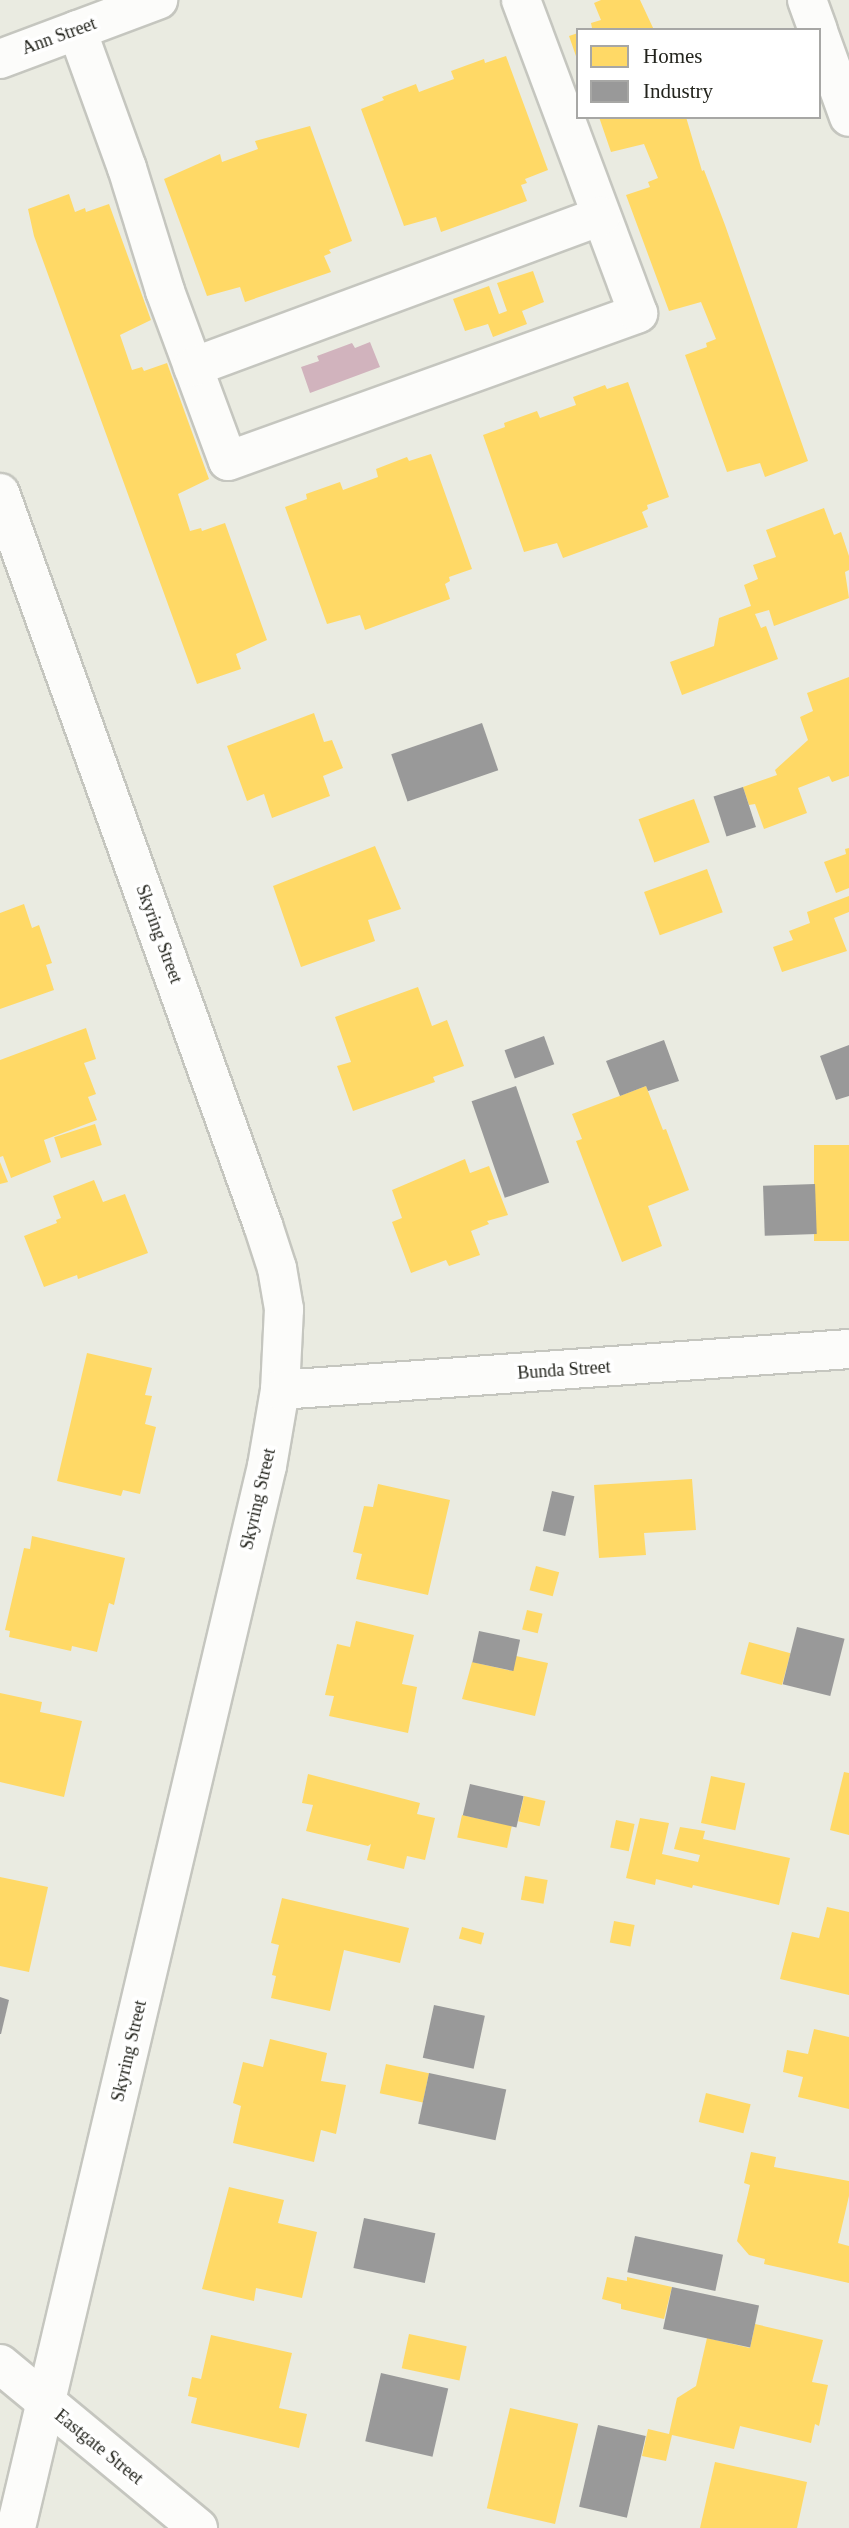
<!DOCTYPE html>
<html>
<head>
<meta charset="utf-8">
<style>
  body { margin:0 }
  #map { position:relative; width:849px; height:2528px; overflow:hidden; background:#eaebe1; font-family:Georgia,serif }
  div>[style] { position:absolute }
  .water>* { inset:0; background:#d1b3bd }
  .homes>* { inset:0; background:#ffd966; transform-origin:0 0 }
  .industry>* { inset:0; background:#999; transform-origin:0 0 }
  .roads { filter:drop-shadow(2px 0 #c5c6bf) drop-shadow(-2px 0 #c5c6bf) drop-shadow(0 2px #c5c6bf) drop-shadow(0 -2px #c5c6bf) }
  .minor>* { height:38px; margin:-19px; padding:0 19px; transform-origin:19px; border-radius:19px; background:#fcfcfa }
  span { translate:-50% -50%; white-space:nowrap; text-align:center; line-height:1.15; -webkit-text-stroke:7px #fff; paint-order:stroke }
  .street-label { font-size:18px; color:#23241d }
  .legend { position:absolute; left:576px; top:28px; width:245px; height:91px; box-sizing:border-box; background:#fff; border:2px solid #a7a7a5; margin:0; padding:9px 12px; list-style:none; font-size:21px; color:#23241d }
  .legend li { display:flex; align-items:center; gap:14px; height:35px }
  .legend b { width:35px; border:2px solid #a7a7a5 }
</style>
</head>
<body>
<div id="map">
  <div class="water">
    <i style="clip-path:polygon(370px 342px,380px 367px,310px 393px,301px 367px,319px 361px,317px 356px,352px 343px,355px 348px)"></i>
  </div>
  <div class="homes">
    <i style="clip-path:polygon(601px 0,640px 0,654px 30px,587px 30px,592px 28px,591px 23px,601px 20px,594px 3px)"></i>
    <i style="clip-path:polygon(578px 33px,578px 59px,577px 59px,569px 36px)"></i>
    <i style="clip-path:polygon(506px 56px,548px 170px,525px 179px,527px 183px,521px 185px,527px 201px,441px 232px,436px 217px,404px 226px,361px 109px,384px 100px,382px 97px,416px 84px,419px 92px,454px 79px,451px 71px,484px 59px,485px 63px)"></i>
    <i style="clip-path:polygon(599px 117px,686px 117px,702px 171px,704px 170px,725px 225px,808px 461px,765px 477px,760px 463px,727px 472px,685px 355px,707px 347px,706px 343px,716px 339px,701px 302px,669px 311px,626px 195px,650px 187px,648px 182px,658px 178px,644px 144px,611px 152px)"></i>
    <i style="clip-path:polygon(310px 126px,352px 241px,329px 250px,331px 253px,324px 256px,331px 272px,245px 302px,240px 287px,207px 296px,164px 179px,220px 154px,222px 162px,258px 149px,255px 141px)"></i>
    <i style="clip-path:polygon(69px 194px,75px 212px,85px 208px,86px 212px,109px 204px,151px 320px,120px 335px,132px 370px,142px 367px,144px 371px,167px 363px,209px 479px,178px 494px,190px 531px,201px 528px,202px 531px,225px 523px,267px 640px,236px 654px,241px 669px,197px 684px,34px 236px,28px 209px)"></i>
    <i style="clip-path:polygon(533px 271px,544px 302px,522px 311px,527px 324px,493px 337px,488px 324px,465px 331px,453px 299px,489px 286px,499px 314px,507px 311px,497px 283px)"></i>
    <i style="clip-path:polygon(628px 382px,669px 497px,647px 505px,648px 509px,642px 512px,648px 527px,563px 558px,557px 543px,524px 552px,483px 435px,505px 427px,504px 423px,537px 411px,540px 418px,576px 405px,573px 397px,605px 385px,607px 389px)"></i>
    <i style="clip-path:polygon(431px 454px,472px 569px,449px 577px,450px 581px,445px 584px,450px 599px,365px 630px,360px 615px,327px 624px,285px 507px,307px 499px,306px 494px,340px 482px,343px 490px,378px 477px,376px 469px,407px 457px,409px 461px)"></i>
    <i style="clip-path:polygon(824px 508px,834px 535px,841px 532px,849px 556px,849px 570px,845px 572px,849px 598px,774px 626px,769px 610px,755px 614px,761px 628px,766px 626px,778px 659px,682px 695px,670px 662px,714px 646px,719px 618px,751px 606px,744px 585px,758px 579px,753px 565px,776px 557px,766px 530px)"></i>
    <i style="clip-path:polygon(849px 677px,849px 776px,832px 782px,829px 776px,798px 788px,807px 813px,764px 829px,755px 804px,749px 805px,743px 787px,777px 775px,775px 770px,808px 740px,800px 717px,813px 711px,807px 693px)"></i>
    <i style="clip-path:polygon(314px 713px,324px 742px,332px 740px,343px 768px,323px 776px,330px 796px,272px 818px,264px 794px,247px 801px,227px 746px)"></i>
    <i style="left:694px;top:799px;width:46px;height:59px;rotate:70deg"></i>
    <i style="clip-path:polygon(375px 846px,401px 909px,368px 920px,375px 941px,301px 967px,273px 886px)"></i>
    <i style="clip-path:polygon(849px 848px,849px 888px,836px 893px,824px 862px,846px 854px,845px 849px)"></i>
    <i style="left:707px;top:869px;width:46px;height:67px;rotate:70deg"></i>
    <i style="clip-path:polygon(849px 896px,849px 912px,834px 918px,847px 951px,782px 972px,773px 947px,793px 940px,789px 931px,810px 923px,807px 912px)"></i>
    <i style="clip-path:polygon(24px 904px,32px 928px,39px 925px,52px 963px,46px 965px,54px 990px,0 1009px,0 913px)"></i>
    <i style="clip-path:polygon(418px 987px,432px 1026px,447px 1020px,464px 1066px,433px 1077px,435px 1082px,353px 1111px,337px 1066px,351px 1062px,335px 1017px)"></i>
    <i style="clip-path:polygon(86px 1028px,96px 1059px,84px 1063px,96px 1094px,88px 1097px,97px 1120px,44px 1140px,51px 1162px,11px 1178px,3px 1156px,0 1157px,0 1060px)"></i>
    <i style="clip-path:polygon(646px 1086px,663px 1130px,666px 1129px,689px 1190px,648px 1206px,662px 1246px,622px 1262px,576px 1141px,582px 1139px,572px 1114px)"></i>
    <i style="left:95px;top:1124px;width:22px;height:43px;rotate:72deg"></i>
    <i style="left:849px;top:1145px;width:96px;height:35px;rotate:90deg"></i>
    <i style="clip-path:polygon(465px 1159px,470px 1173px,489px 1166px,508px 1215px,487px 1221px,489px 1224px,471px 1231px,480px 1255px,449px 1266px,446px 1260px,411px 1273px,392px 1222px,402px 1218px,392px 1190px)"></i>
    <i style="clip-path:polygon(0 1162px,8px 1182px,0 1184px)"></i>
    <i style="clip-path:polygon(94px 1180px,103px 1202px,125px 1194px,148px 1253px,78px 1279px,77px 1275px,44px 1287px,24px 1236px,57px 1223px,56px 1220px,61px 1218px,53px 1196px)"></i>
    <i style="clip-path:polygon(87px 1353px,152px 1368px,145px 1395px,152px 1396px,145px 1424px,156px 1427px,140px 1494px,123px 1490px,121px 1496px,57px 1481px)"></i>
    <i style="clip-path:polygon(692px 1479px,696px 1530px,644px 1533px,646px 1555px,599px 1558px,594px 1485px)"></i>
    <i style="clip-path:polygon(378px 1484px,450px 1500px,428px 1595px,356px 1579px,362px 1554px,353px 1552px,364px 1506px,373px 1507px)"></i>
    <i style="clip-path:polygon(32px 1536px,125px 1558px,114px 1605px,109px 1603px,97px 1652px,72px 1646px,71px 1651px,9px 1637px,10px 1631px,5px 1630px,24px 1548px,30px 1549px)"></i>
    <i style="left:536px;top:1566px;width:24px;height:25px;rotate:15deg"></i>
    <i style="left:527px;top:1610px;width:16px;height:20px;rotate:14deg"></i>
    <i style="clip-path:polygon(356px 1621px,414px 1635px,402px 1684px,417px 1687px,408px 1733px,329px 1716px,334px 1696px,325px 1695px,337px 1644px,350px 1647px)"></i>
    <i style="left:749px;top:1642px;width:43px;height:33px;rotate:15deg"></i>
    <i style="clip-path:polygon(516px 1656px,548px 1663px,535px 1716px,462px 1699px,472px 1662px,512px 1671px)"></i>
    <i style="clip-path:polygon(0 1693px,42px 1702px,40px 1712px,82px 1721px,64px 1797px,0 1782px)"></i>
    <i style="clip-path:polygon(844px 1772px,849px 1773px,849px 1835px,830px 1830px)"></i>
    <i style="clip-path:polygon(308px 1774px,420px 1803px,417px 1814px,435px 1818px,425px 1860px,407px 1856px,404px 1869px,367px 1860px,371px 1844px,368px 1846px,306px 1831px,313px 1805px,302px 1803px)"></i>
    <i style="left:711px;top:1776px;width:35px;height:48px;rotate:12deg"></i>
    <i style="left:524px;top:1796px;width:22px;height:26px;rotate:13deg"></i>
    <i style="left:462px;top:1815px;width:51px;height:23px;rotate:12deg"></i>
    <i style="clip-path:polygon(640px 1818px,669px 1823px,662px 1854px,698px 1862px,700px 1855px,674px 1849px,680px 1827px,705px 1831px,703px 1839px,790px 1858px,779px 1905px,693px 1885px,692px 1888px,656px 1879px,655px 1885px,626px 1878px)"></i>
    <i style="left:616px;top:1820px;width:19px;height:28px;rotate:12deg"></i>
    <i style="left:525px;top:1876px;width:23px;height:24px;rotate:10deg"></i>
    <i style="clip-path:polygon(0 1877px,48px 1887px,29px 1972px,0 1966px)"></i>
    <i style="clip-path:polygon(282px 1898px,409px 1928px,400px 1963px,344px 1950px,330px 2011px,271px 1998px,276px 1976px,272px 1975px,279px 1945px,271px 1943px)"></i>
    <i style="clip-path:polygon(827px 1907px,849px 1912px,849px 1995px,780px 1979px,792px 1932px,819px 1938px)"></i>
    <i style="left:614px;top:1921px;width:21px;height:22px;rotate:11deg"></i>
    <i style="left:462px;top:1927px;width:23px;height:12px;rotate:15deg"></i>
    <i style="clip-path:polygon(814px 2029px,849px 2037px,849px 2109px,798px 2097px,803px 2077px,783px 2072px,787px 2050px,808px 2054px)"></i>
    <i style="clip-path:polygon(270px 2039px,327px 2053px,321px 2081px,346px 2085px,336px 2134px,321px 2130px,314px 2162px,233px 2143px,241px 2106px,233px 2103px,243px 2062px,263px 2067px)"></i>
    <i style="left:386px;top:2064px;width:44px;height:30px;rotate:12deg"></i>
    <i style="left:706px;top:2093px;width:46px;height:30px;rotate:14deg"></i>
    <i style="clip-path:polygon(751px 2152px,776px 2157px,774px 2167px,849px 2181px,849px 2196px,838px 2243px,849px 2246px,849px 2283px,764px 2264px,765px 2259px,749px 2255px,737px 2241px,750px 2185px,744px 2183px)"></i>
    <i style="clip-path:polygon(229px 2187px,284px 2200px,278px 2223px,317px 2232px,302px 2298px,256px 2288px,254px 2301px,202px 2289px)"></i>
    <i style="clip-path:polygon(607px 2277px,627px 2281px,627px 2277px,672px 2287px,664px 2319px,621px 2309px,621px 2304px,602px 2299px)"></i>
    <i style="clip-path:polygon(755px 2324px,823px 2340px,812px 2382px,828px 2385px,819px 2426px,815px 2424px,811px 2443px,740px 2426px,734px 2449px,672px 2435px,666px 2461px,642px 2456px,648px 2429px,669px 2434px,677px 2398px,696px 2386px,707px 2338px,750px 2348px)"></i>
    <i style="left:409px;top:2334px;width:59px;height:35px;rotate:12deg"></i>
    <i style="clip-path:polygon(211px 2335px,292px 2353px,279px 2408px,307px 2414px,299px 2448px,191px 2423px,197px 2398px,188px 2396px,192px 2377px,201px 2379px)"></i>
    <i style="left:510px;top:2408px;width:70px;height:103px;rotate:13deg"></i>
    <i style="clip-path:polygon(715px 2462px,807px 2482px,797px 2528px,700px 2528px)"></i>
  </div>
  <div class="industry">
    <i style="left:482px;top:723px;width:50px;height:96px;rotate:71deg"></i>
    <i style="left:743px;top:787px;width:42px;height:31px;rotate:72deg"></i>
    <i style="left:544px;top:1036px;width:30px;height:42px;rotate:70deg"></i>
    <i style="clip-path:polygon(664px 1040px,679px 1081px,648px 1091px,646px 1086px,620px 1096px,606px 1061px)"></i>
    <i style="clip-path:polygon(849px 1045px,849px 1096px,836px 1100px,820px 1056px)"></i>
    <i style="left:516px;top:1086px;width:102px;height:47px;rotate:71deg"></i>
    <i style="left:815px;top:1184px;width:50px;height:52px;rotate:88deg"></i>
    <i style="left:552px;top:1491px;width:23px;height:41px;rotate:13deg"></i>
    <i style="left:797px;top:1627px;width:49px;height:59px;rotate:14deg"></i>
    <i style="left:479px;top:1631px;width:42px;height:32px;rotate:12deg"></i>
    <i style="left:470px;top:1784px;width:55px;height:32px;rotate:13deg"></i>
    <i style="clip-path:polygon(0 1997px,9px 2000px,1px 2034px,0 2034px)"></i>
    <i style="left:434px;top:2005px;width:52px;height:54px;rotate:12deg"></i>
    <i style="left:429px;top:2073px;width:79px;height:52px;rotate:12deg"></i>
    <i style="left:364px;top:2218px;width:73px;height:51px;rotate:12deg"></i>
    <i style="left:635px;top:2236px;width:90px;height:37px;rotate:12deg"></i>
    <i style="left:672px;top:2287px;width:89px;height:43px;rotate:12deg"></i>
    <i style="left:381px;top:2373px;width:69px;height:70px;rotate:13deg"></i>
    <i style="left:598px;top:2425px;width:49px;height:84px;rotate:13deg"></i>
  </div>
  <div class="roads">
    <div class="minor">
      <i style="left:807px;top:0;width:32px;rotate:70deg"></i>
      <i style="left:77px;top:30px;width:147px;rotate:70.1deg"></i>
      <i style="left:127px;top:168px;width:129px;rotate:72.8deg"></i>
      <i style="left:165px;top:291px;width:181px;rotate:69.7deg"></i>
      <i style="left:228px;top:461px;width:436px;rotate:-19.8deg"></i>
      <i style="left:638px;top:313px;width:334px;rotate:-110.5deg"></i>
      <i style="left:819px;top:34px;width:88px;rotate:70.1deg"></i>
      <i style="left:0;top:59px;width:169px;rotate:-20.5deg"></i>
      <i style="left:193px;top:367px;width:435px;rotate:-20.3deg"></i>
      <i style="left:0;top:493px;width:778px;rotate:70.24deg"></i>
      <i style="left:263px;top:1225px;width:45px;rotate:72deg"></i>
      <i style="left:277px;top:1268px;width:42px;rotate:80.3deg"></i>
      <i style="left:284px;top:1309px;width:81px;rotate:92.8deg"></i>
      <i style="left:280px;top:1390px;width:77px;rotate:99.7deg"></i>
      <i style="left:267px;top:1466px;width:1091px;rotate:103.3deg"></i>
      <i style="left:280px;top:1390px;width:570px;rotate:-4.12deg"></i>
      <i style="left:0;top:2364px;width:257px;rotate:39.6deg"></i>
    </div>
  </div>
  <div class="street-label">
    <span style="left:59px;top:36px;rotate:-20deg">Ann Street</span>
    <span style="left:159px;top:934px;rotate:70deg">Skyring Street</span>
    <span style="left:564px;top:1370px;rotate:-4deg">Bunda Street</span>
    <span style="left:258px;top:1499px;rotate:-77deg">Skyring Street</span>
    <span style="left:129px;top:2051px;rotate:-77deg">Skyring Street</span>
    <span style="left:99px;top:2447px;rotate:39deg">Eastgate Street</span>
  </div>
  <ul class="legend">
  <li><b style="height:19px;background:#ffd966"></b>Homes</li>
  <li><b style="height:19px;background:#999"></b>Industry</li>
  </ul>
</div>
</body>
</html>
